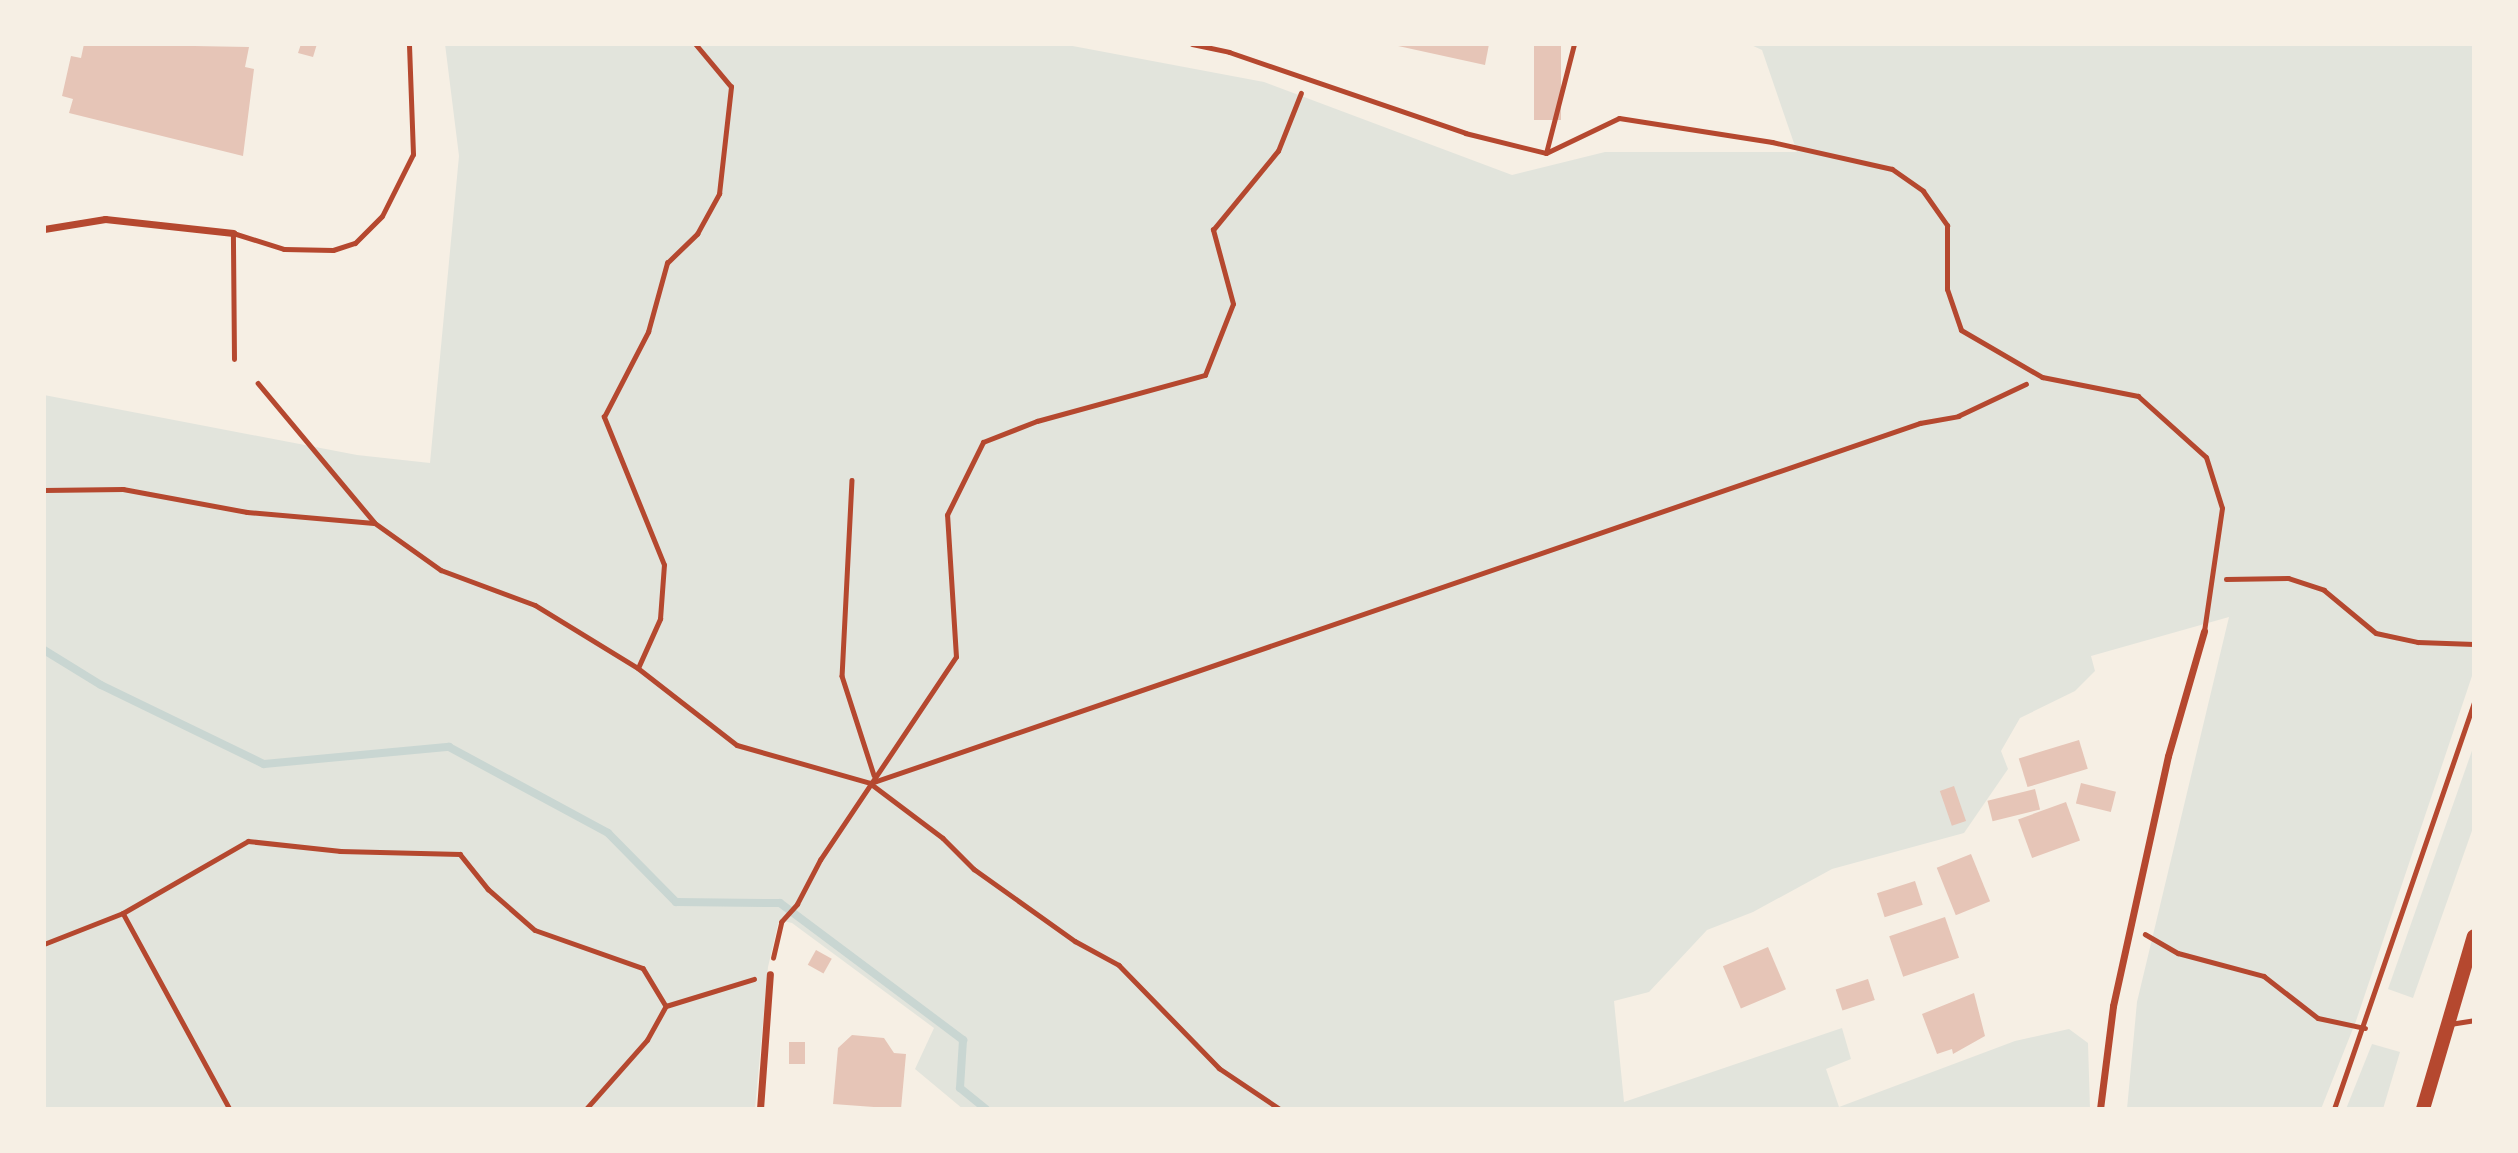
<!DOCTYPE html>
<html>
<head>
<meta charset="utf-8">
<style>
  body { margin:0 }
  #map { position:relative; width:2518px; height:1153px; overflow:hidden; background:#f6efe4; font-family:Manrope,sans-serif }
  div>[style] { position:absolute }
  .green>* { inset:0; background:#e2e4dc }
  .stream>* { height:8px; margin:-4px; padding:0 4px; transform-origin:4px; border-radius:4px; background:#c9d6d2 }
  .building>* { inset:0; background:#e6c5b7; transform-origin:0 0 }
  .path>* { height:4.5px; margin:-2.25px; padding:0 2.25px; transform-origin:2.25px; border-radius:2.25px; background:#b5482f }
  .service>* { height:5px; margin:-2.5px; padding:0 2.5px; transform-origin:2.5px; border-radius:2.5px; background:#b5482f }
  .minor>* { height:7px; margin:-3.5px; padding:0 3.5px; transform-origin:3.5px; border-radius:3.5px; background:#b5482f }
  .secondary>* { height:14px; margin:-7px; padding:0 7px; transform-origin:7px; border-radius:7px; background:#b5482f }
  span { translate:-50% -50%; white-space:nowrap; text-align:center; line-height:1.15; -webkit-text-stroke:7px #f6efe4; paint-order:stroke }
  .frame { position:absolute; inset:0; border:46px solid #f6efe4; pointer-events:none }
</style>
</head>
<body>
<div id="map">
  <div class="green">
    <i style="clip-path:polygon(445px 44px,1062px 44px,1264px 82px,1512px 175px,1605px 152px,1797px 152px,1762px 50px,1749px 44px,2474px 44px,2474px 670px,2356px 1021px,2321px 1109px,2127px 1109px,2137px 1002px,2229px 617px,2091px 656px,2095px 671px,2075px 691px,2020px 718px,2001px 751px,2008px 769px,1964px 833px,1832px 869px,1753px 912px,1707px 930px,1649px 992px,1614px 1001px,1624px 1102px,1842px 1028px,1851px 1059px,1826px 1069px,1839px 1107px,2015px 1041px,2069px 1029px,2088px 1043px,2090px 1109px,963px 1109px,915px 1069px,934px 1028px,792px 923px,779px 920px,768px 967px,755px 1109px,44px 1109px,44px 395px,357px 455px,430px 463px,459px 156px)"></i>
    <i style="clip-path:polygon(2474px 745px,2474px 825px,2413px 998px,2388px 989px)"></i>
    <i style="clip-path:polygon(2372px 1044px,2400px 1052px,2383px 1109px,2346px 1109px)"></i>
  </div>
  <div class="stream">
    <i style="left:44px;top:650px;width:67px;rotate:31.6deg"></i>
    <i style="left:101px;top:685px;width:181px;rotate:25.9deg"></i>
    <i style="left:264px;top:764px;width:186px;rotate:-5.3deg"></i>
    <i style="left:449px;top:747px;width:181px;rotate:28.4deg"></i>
    <i style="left:608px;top:833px;width:97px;rotate:45.4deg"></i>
    <i style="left:676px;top:902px;width:104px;rotate:0.6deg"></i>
    <i style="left:780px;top:903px;width:229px;rotate:36.8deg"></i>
    <i style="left:963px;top:1040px;width:48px;rotate:93.6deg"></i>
    <i style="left:960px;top:1088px;width:33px;rotate:39deg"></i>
  </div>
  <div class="building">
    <i style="clip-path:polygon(84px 44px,249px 47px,245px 67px,254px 69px,243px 156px,69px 113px,73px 99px,62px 96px,71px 56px,81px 58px)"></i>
    <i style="clip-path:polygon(301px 44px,317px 44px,313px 57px,298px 53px)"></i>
    <i style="clip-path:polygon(1389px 44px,1489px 44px,1485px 65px)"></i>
    <i style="left:1534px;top:44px;width:27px;height:76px"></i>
    <i style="left:2079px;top:740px;width:30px;height:63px;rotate:73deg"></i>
    <i style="left:2081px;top:783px;width:36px;height:21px;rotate:14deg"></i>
    <i style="left:1954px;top:786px;width:37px;height:15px;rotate:71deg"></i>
    <i style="left:2035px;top:789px;width:21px;height:49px;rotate:76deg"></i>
    <i style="left:2066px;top:802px;width:41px;height:51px;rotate:70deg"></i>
    <i style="left:1971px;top:854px;width:51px;height:37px;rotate:68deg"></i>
    <i style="left:1915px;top:881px;width:25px;height:40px;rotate:72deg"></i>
    <i style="left:1945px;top:917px;width:43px;height:59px;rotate:71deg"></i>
    <i style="left:1768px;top:947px;width:46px;height:49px;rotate:67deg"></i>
    <i style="left:816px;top:950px;width:18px;height:17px;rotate:29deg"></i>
    <i style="left:1868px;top:979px;width:22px;height:34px;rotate:72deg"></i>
    <i style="clip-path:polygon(1974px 993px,1985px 1036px,1953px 1054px,1952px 1049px,1937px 1054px,1922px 1014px)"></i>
    <i style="clip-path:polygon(852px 1035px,884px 1038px,894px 1053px,906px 1054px,901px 1109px,833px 1104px,838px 1048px)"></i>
    <i style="left:789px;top:1042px;width:16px;height:22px"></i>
  </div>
  <div class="path">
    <i style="left:258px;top:383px;width:182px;rotate:50.1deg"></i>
    <i style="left:375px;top:523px;width:81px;rotate:35.5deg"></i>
    <i style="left:441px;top:570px;width:100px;rotate:20.4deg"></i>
    <i style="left:535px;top:605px;width:121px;rotate:31.5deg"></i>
    <i style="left:638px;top:668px;width:125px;rotate:37.9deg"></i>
    <i style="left:737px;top:745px;width:138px;rotate:15.9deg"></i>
    <i style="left:870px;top:783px;width:91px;rotate:37deg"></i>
    <i style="left:943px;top:838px;width:44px;rotate:45deg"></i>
    <i style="left:974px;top:869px;width:124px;rotate:35.5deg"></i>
    <i style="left:1075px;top:941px;width:50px;rotate:28.6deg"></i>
    <i style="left:1119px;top:965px;width:144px;rotate:45.8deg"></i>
    <i style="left:1219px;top:1068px;width:73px;rotate:33.9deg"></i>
    <i style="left:852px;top:480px;width:196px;rotate:92.9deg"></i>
    <i style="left:842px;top:676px;width:104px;rotate:72.1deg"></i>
    <i style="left:44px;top:490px;width:79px;rotate:-0.7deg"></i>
    <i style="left:123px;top:489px;width:126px;rotate:10.5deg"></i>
    <i style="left:247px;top:512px;width:127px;rotate:5deg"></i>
    <i style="left:2226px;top:579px;width:62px;rotate:-0.9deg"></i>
    <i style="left:2288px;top:578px;width:38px;rotate:18deg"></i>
    <i style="left:2324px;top:590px;width:67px;rotate:39.6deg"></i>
    <i style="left:2376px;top:633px;width:43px;rotate:12.1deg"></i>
    <i style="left:2418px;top:642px;width:56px;rotate:2deg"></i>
    <i style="left:638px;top:668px;width:54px;rotate:-65.8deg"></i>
    <i style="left:660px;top:619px;width:54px;rotate:-85.8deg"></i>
    <i style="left:664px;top:565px;width:160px;rotate:-112.1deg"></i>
    <i style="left:604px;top:417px;width:96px;rotate:-62.6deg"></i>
    <i style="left:648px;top:332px;width:72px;rotate:-74.6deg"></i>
    <i style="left:667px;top:263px;width:42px;rotate:-44deg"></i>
    <i style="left:697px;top:234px;width:46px;rotate:-61.2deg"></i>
    <i style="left:719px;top:194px;width:108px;rotate:-83.6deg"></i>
    <i style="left:731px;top:87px;width:56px;rotate:-129.9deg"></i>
    <i style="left:871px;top:783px;width:1109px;rotate:-18.94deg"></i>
    <i style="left:1920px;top:423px;width:39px;rotate:-10deg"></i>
    <i style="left:1958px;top:416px;width:75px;rotate:-25.2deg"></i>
    <i style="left:123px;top:913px;width:223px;rotate:61.4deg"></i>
    <i style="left:2145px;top:934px;width:38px;rotate:30deg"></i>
    <i style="left:2178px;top:953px;width:89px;rotate:15deg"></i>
    <i style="left:2264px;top:976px;width:68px;rotate:37.9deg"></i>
    <i style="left:2318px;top:1018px;width:48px;rotate:12deg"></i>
    <i style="left:44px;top:944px;width:85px;rotate:-21.4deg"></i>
    <i style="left:123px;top:913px;width:144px;rotate:-29.9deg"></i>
    <i style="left:248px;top:841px;width:93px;rotate:6.2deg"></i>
    <i style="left:340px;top:851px;width:120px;rotate:1.4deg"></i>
    <i style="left:460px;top:854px;width:45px;rotate:51.3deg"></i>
    <i style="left:488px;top:889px;width:62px;rotate:41.1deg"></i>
    <i style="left:535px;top:930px;width:114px;rotate:19.4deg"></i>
    <i style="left:643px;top:968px;width:44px;rotate:58.8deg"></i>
    <i style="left:773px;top:958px;width:37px;rotate:-77deg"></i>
    <i style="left:781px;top:922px;width:24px;rotate:-48deg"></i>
    <i style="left:797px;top:904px;width:50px;rotate:-62.4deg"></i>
    <i style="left:820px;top:860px;width:244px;rotate:-56.2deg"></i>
    <i style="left:956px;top:657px;width:142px;rotate:-93.6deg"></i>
    <i style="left:947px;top:515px;width:81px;rotate:-63.7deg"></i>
    <i style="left:983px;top:442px;width:58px;rotate:-21.3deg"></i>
    <i style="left:1037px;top:421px;width:174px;rotate:-15.3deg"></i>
    <i style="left:1205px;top:375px;width:76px;rotate:-68.5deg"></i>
    <i style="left:1233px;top:304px;width:77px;rotate:-105.1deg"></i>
    <i style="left:1213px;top:230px;width:102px;rotate:-50.6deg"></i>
    <i style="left:1278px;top:151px;width:62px;rotate:-68.4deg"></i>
    <i style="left:586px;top:1109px;width:92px;rotate:-48.5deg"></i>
    <i style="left:647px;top:1040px;width:39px;rotate:-61deg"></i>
    <i style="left:666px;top:1006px;width:92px;rotate:-17.1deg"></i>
    <i style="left:2334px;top:1109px;width:430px;rotate:-71deg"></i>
  </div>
  <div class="service">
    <i style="left:1192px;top:44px;width:38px;rotate:12deg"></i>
    <i style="left:1229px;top:52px;width:250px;rotate:18.9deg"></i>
    <i style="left:1465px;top:133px;width:83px;rotate:13.9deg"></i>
    <i style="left:1546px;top:153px;width:81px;rotate:-25.6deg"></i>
    <i style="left:1619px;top:118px;width:155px;rotate:8.9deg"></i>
    <i style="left:1772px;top:142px;width:123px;rotate:12.7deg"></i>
    <i style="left:1892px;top:169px;width:38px;rotate:35deg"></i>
    <i style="left:1923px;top:191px;width:42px;rotate:54.8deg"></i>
    <i style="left:1947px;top:225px;width:64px;rotate:90deg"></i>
    <i style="left:1947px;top:289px;width:43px;rotate:71.1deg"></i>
    <i style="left:1961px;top:330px;width:94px;rotate:30.1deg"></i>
    <i style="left:2042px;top:377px;width:98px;rotate:11.2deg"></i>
    <i style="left:2138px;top:396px;width:91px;rotate:41.9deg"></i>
    <i style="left:2206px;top:457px;width:53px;rotate:72.6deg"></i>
    <i style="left:2222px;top:508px;width:124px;rotate:98.3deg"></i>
    <i style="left:1546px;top:153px;width:113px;rotate:-75.6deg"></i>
    <i style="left:234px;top:359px;width:126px;rotate:-90.5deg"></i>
    <i style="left:233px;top:233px;width:53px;rotate:17.4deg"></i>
    <i style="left:284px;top:249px;width:49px;rotate:1.2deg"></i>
    <i style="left:333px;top:250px;width:23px;rotate:-18deg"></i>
    <i style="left:355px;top:243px;width:38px;rotate:-45deg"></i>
    <i style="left:382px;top:216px;width:69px;rotate:-63.4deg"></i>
    <i style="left:413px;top:154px;width:110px;rotate:-92.1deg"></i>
    <i style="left:2450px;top:1024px;width:24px;rotate:-9deg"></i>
  </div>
  <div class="minor">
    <i style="left:44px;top:229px;width:62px;rotate:-9.3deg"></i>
    <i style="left:105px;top:219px;width:129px;rotate:6.2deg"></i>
    <i style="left:760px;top:1109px;width:135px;rotate:-85.8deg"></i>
    <i style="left:2100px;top:1109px;width:104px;rotate:-82.8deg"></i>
    <i style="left:2113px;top:1006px;width:256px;rotate:-77.6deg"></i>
    <i style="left:2168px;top:756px;width:130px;rotate:-73.9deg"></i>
  </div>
  <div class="secondary">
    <i style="left:2423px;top:1109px;width:180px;rotate:-73.6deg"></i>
  </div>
  <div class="frame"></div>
</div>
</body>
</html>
